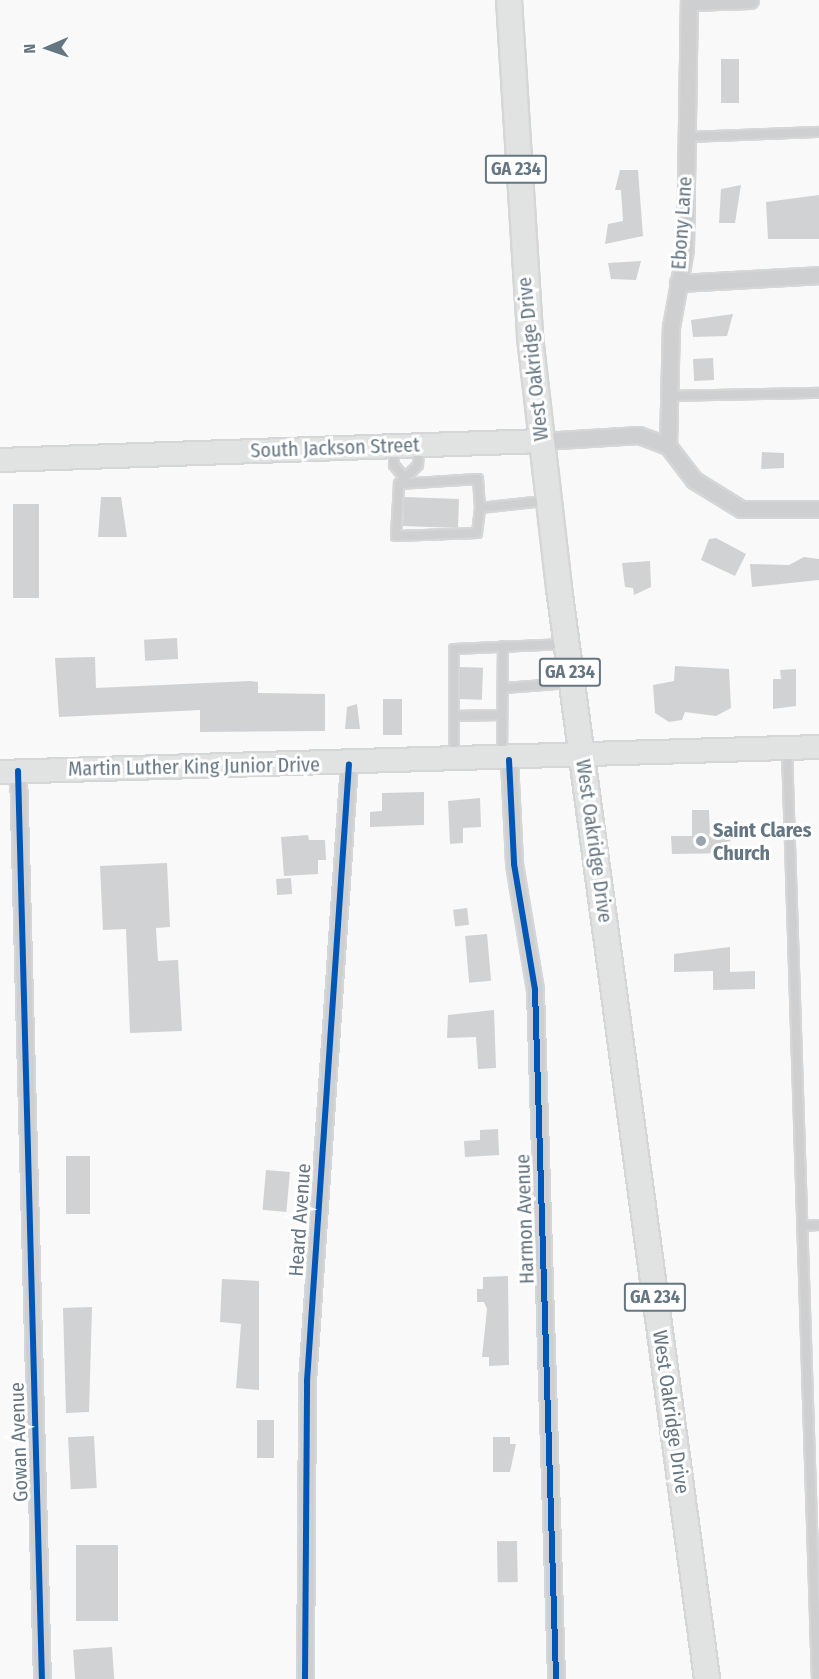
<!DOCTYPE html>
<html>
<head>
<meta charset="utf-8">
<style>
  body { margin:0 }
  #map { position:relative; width:819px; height:1679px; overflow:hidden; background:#f9f9f9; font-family:"Fira Sans Condensed",sans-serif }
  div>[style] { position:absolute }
  .building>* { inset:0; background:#d0d2d3; transform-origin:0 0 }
  .roads { filter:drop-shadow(2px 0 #d5d6d7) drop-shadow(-2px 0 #d5d6d7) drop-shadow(0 2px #d5d6d7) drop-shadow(0 -2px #d5d6d7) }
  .lane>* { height:8px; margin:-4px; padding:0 4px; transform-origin:4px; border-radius:4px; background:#cecfd0 }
  .street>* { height:15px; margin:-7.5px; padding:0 7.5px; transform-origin:7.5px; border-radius:7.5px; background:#cecfd0 }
  .secondary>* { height:22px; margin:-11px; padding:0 11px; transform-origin:11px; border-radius:11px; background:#e1e2e2 }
  .primary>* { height:24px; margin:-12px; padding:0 12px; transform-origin:12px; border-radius:12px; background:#e1e2e2 }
  .cycleway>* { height:6px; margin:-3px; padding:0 3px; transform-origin:3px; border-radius:3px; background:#0057b8 }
  .dots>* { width:16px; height:16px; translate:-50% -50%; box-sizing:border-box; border:3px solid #fff; border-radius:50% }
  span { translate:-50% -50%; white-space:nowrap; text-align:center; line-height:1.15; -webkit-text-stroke:6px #fff; paint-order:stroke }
  .shield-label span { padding:2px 4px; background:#fff; border:2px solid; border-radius:4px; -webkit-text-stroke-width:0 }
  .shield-label { font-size:18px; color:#657683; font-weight:700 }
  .street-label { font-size:20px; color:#657683 }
  .poi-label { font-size:20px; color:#657683; font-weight:700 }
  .left { translate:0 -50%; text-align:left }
  .north { position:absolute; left:18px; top:18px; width:60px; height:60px; -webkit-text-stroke:4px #fff; paint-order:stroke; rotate:268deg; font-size:16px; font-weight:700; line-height:24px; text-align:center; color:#657683 }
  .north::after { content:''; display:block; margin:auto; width:21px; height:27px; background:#657683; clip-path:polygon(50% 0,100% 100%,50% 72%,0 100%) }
</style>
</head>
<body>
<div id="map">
  <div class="building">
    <i style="left:721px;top:59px;width:18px;height:44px"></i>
    <i style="clip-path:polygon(620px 170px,638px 170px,643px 236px,605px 244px,608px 224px,623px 221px,621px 190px,615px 190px)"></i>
    <i style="clip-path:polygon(741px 185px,735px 223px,719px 223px,721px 189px)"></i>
    <i style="clip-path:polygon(819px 195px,819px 239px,768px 239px,766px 202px)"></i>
    <i style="clip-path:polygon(641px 261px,636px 280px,611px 279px,608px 263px)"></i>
    <i style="clip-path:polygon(733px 314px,727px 336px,693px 337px,691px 320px)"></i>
    <i style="left:713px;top:358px;width:22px;height:20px;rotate:87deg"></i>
    <i style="clip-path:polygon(762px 452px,784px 453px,784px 468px,761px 469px)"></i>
    <i style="clip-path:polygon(101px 497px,121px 497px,127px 537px,98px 537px)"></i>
    <i style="left:459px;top:499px;width:29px;height:55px;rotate:92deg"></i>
    <i style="left:13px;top:504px;width:26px;height:94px"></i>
    <i style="clip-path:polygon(716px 538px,746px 554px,735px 576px,701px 560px,709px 539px)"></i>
    <i style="clip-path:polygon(804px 557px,819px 559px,819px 580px,752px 587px,750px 564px,789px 565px)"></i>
    <i style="clip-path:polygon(650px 561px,651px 587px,634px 595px,633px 588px,625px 587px,622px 563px)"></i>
    <i style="left:177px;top:638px;width:21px;height:33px;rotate:87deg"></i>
    <i style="clip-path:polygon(95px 657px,96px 688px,250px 681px,258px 682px,258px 693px,325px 694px,325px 731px,200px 732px,200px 710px,59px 717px,55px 658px)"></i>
    <i style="clip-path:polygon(675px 666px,729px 669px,731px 708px,716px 716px,685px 712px,682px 720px,669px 722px,655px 713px,653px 685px,674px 681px)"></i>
    <i style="left:460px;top:667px;width:23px;height:32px;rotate:2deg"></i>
    <i style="clip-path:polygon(796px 669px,796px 706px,773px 709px,773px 679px,781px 679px,780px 670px)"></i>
    <i style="left:383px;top:699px;width:19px;height:36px"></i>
    <i style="clip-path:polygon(357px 704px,360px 729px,345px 729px,347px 707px)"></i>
    <i style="clip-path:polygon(424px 792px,424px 825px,370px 827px,370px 812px,382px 811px,382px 793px)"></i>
    <i style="clip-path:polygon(480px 798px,481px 827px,463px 828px,463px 843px,450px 844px,448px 801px)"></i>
    <i style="clip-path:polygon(692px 810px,709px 810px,710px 836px,730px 834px,731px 853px,672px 854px,671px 836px,692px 836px)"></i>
    <i style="clip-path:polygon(308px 835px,309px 840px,325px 840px,326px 860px,318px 860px,318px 874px,284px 876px,281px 837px)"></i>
    <i style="clip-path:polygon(167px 863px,170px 927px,156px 928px,158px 961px,178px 960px,182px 1031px,130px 1033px,126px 929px,103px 930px,100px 866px)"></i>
    <i style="left:291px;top:878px;width:16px;height:15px;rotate:86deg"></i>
    <i style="left:467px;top:908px;width:17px;height:14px;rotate:83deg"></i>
    <i style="left:487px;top:934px;width:47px;height:22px;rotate:85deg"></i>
    <i style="clip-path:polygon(730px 947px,730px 972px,755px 971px,755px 989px,713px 990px,713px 971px,674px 972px,674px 954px)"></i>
    <i style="clip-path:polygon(494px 1010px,496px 1068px,478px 1069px,476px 1037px,447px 1038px,448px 1015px)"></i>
    <i style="clip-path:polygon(498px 1129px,499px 1155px,465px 1157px,464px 1141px,480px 1140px,480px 1130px)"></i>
    <i style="left:66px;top:1156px;width:24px;height:58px"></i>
    <i style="left:266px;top:1170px;width:24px;height:40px;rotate:5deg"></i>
    <i style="clip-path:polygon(508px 1276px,509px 1365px,489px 1366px,489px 1357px,482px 1357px,487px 1309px,484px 1302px,477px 1302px,477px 1289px,483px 1289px,483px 1277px)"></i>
    <i style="clip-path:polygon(222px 1279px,259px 1281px,259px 1390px,236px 1388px,241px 1324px,220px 1322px)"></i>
    <i style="clip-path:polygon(92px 1307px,89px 1412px,66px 1413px,63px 1308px)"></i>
    <i style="left:257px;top:1420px;width:17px;height:38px"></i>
    <i style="left:94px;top:1436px;width:52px;height:26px;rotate:87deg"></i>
    <i style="clip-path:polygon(493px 1437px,510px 1437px,510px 1444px,516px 1444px,510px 1472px,493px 1472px)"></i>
    <i style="left:517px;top:1541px;width:41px;height:20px;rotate:89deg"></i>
    <i style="left:76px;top:1545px;width:42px;height:76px"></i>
    <i style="left:112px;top:1647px;width:32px;height:39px;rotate:86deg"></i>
  </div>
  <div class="roads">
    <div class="lane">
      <i style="left:686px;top:137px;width:133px;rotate:-2.2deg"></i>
      <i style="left:671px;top:396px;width:148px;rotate:-1.2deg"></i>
      <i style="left:419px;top:447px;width:18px;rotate:93deg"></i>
      <i style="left:418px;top:465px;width:27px;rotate:135deg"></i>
      <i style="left:399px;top:484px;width:52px;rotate:93.3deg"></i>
      <i style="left:396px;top:536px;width:81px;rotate:-2.1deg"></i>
      <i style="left:477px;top:533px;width:25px;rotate:-83deg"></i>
      <i style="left:394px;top:448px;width:17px;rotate:90deg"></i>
      <i style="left:394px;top:465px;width:14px;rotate:51deg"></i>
      <i style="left:399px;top:484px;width:79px;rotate:-3.6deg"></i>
      <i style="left:478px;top:479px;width:29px;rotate:86deg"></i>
      <i style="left:480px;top:508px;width:64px;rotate:-6.2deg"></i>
      <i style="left:505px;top:688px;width:64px;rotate:-4.5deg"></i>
      <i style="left:454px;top:716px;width:47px;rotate:-1.2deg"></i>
      <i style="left:787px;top:751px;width:928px;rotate:88.15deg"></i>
      <i style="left:502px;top:755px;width:109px;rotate:-89.5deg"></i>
      <i style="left:454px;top:756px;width:107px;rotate:-90deg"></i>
      <i style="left:454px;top:649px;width:111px;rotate:-2.6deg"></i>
      <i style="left:802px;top:1226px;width:17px;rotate:-3deg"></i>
    </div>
    <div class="street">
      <i style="left:689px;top:2px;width:61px;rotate:-1.9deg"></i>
      <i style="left:678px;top:283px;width:141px;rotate:-3.2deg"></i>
      <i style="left:542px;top:441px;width:97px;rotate:-3.5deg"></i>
      <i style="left:639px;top:435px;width:31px;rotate:21deg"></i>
      <i style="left:668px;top:446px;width:43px;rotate:52.6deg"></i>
      <i style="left:694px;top:480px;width:55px;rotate:31.7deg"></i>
      <i style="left:741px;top:509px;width:78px"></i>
      <i style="left:668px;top:446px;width:119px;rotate:-88.6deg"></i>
      <i style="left:671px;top:327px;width:79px;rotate:-79.8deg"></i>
      <i style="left:685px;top:249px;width:249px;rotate:-89.1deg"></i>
      <i style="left:509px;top:760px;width:104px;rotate:87.2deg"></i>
      <i style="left:514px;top:864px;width:128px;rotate:80.5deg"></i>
      <i style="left:535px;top:990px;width:689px;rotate:88.25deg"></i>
      <i style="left:18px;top:771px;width:908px;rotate:88.49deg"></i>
      <i style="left:305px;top:1679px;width:298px;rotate:-89.6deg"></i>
      <i style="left:307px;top:1381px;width:618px;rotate:-86.11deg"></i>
    </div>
    <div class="secondary">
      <i style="left:0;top:460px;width:542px;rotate:-2.01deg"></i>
      <i style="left:0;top:772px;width:819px;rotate:-1.75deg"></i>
    </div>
    <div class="primary">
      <i style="left:509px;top:0;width:338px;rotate:86.4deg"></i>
      <i style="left:530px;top:337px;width:253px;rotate:83.4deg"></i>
      <i style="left:559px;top:588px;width:1101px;rotate:82.27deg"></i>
    </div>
  </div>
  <div class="cycleway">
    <i style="left:509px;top:760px;width:104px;rotate:87.2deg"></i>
    <i style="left:514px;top:864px;width:128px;rotate:80.5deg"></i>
    <i style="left:535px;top:990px;width:689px;rotate:88.25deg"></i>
    <i style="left:18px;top:771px;width:908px;rotate:88.49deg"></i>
    <i style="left:305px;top:1679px;width:298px;rotate:-89.6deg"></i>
    <i style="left:307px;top:1381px;width:618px;rotate:-86.11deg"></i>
  </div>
  <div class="dots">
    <i style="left:701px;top:841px;background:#99a4ac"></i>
  </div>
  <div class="shield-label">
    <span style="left:516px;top:169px">GA 234</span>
    <span style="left:570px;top:672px">GA 234</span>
    <span style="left:655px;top:1297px">GA 234</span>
  </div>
  <div class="street-label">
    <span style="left:682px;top:223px;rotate:-86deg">Ebony Lane</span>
    <span style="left:533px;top:359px;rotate:-96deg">West Oakridge Drive</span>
    <span style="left:335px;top:448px;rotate:-2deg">South Jackson Street</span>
    <span style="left:194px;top:767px;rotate:-1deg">Martin Luther King Junior Drive</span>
    <span style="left:594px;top:841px;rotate:82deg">West Oakridge Drive</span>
    <span style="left:525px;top:1219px;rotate:-92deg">Harmon Avenue</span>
    <span style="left:300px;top:1220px;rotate:-86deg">Heard Avenue</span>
    <span style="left:671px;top:1412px;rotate:82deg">West Oakridge Drive</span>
    <span style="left:19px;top:1442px;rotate:-92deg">Gowan Avenue</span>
  </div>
  <div class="poi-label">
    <span class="left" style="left:713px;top:842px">Saint Clares<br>Church</span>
  </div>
  <div class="north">N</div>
</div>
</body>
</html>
